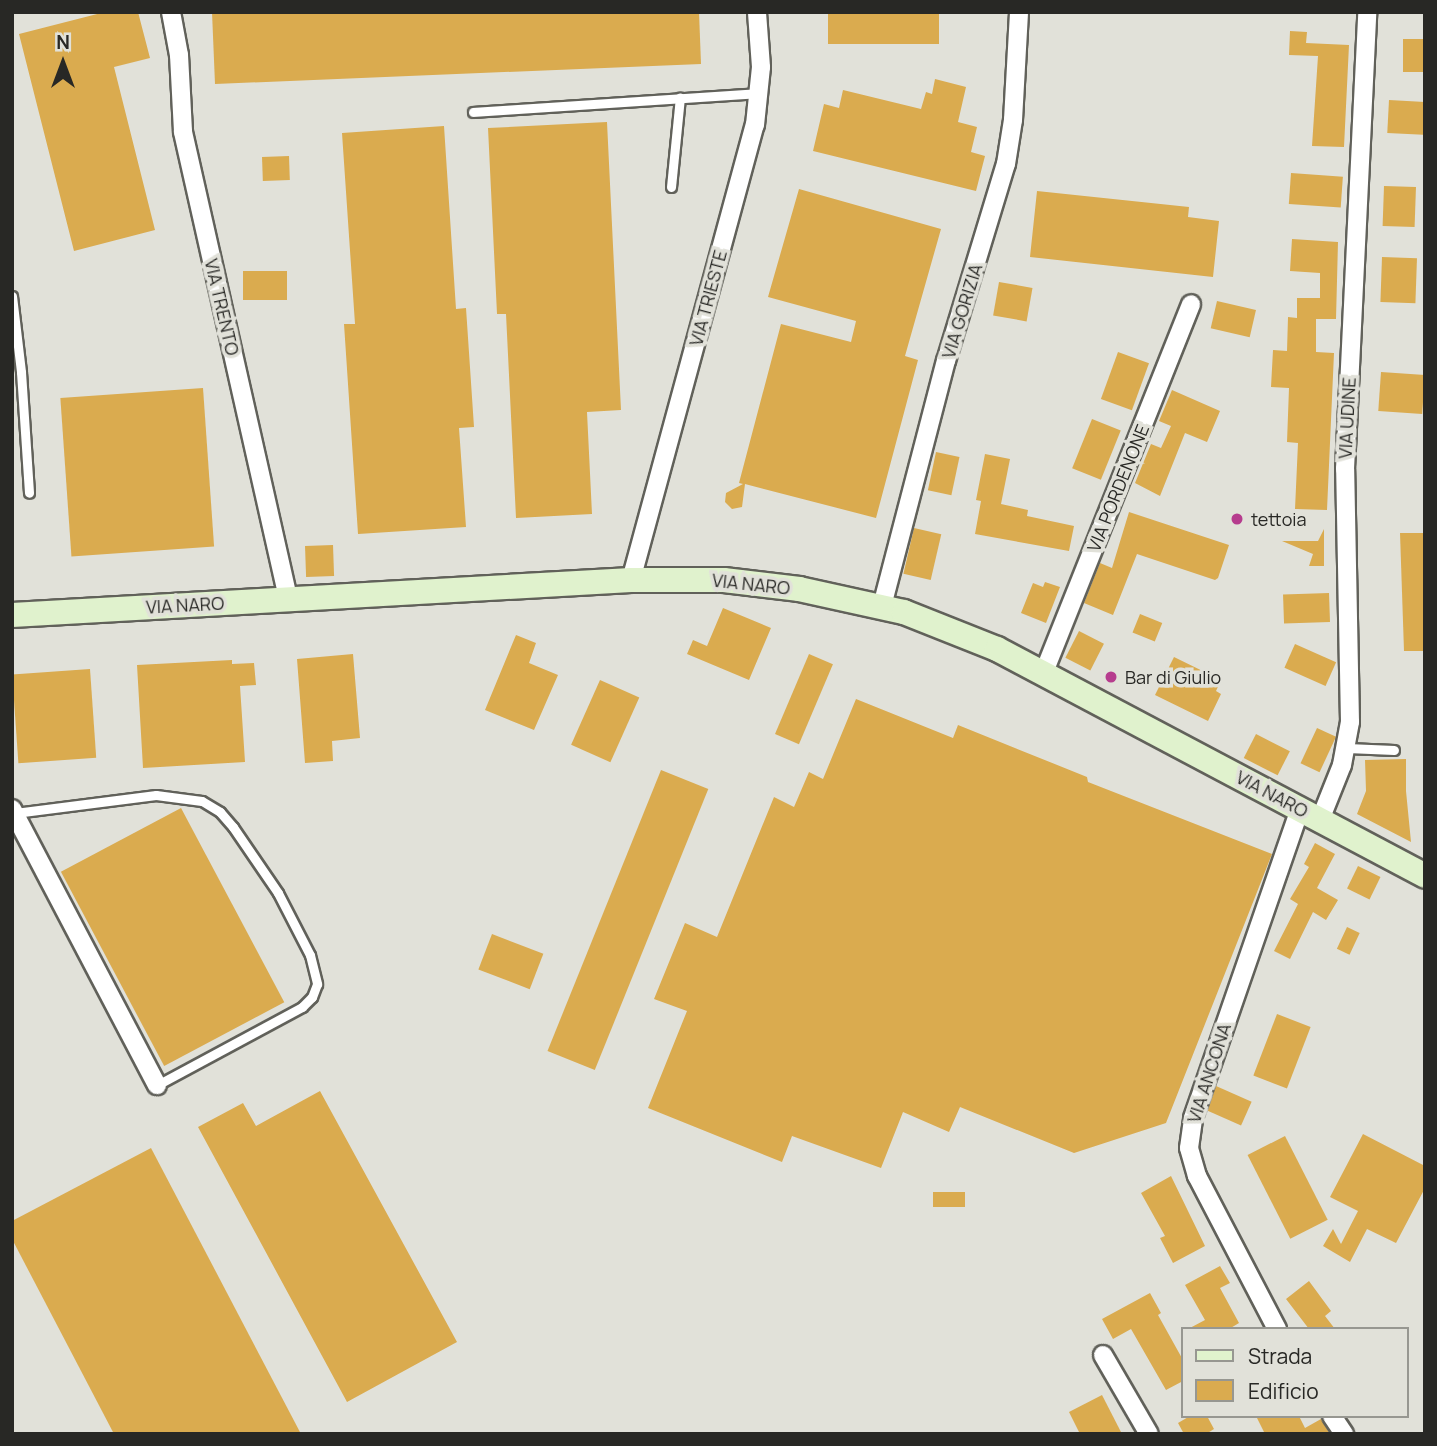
<!DOCTYPE html>
<html>
<head>
<meta charset="utf-8">
<style>
  body { margin:0 }
  #map { position:relative; width:1437px; height:1446px; overflow:hidden; background:#e1e1d9; font-family:Manrope,sans-serif }
  div>[style] { position:absolute }
  .building>* { inset:0; background:#daab4f; transform-origin:0 0 }
  .roads { filter:drop-shadow(2px 0 #61615a) drop-shadow(-2px 0 #61615a) drop-shadow(0 2px #61615a) drop-shadow(0 -2px #61615a) }
  .lane>* { height:9px; margin:-4.5px; padding:0 4.5px; transform-origin:4.5px; border-radius:4.5px; background:#fff }
  .street>* { height:18px; margin:-9px; padding:0 9px; transform-origin:9px; border-radius:9px; background:#fff }
  .secondary>* { height:24px; margin:-12px; padding:0 12px; transform-origin:12px; border-radius:12px; background:#e0f2cd }
  .dots>* { width:19px; height:19px; translate:-50% -50%; box-sizing:border-box; border:4px solid #e1e1d9; border-radius:50% }
  span { translate:-50% -50%; white-space:nowrap; text-align:center; line-height:1.15; -webkit-text-stroke:7px #e1e1d9; paint-order:stroke }
  .street-label { font-size:18px; color:#282825 }
  .poi-label { font-size:18px; color:#282825 }
  .left { translate:0 -50%; text-align:left }
  .frame { position:absolute; inset:0; border:14px solid #282825; pointer-events:none }
  .legend { position:absolute; left:1181px; top:1327px; width:228px; height:91px; box-sizing:border-box; background:#e1e1d9; border:2px solid #979791; margin:0; padding:9px 12px; list-style:none; font-size:21px; color:#282825 }
  .legend li { display:flex; align-items:center; gap:14px; height:35px }
  .legend b { width:35px; border:2px solid #979791 }
  .north { position:absolute; left:28px; top:28px; width:70px; height:70px; -webkit-text-stroke:5px #e1e1d9; paint-order:stroke; rotate:0deg; font-size:19px; font-weight:700; line-height:28px; text-align:center; color:#282825 }
  .north::after { content:''; display:block; margin:auto; width:24px; height:32px; background:#282825; clip-path:polygon(50% 0,100% 100%,50% 72%,0 100%) }
</style>
</head>
<body>
<div id="map">
  <div class="building">
    <i style="clip-path:polygon(105px 12px,138px 12px,150px 58px,114px 67px,155px 230px,74px 251px,19px 34px)"></i>
    <i style="clip-path:polygon(212px 12px,699px 12px,701px 64px,215px 84px)"></i>
    <i style="left:828px;top:12px;width:111px;height:32px"></i>
    <i style="clip-path:polygon(1290px 31px,1307px 32px,1306px 43px,1349px 45px,1344px 147px,1312px 146px,1318px 56px,1289px 55px)"></i>
    <i style="left:1403px;top:39px;width:22px;height:33px"></i>
    <i style="clip-path:polygon(935px 79px,966px 87px,958px 122px,977px 127px,971px 152px,985px 156px,976px 191px,813px 151px,824px 104px,839px 108px,843px 90px,921px 109px,926px 92px,932px 94px)"></i>
    <i style="left:1389px;top:100px;width:36px;height:33px;rotate:3deg"></i>
    <i style="clip-path:polygon(607px 122px,621px 410px,587px 412px,592px 514px,516px 518px,506px 314px,497px 314px,488px 128px)"></i>
    <i style="clip-path:polygon(444px 126px,456px 309px,466px 308px,474px 427px,459px 428px,466px 527px,358px 534px,344px 324px,355px 324px,342px 133px)"></i>
    <i style="left:289px;top:156px;width:24px;height:27px;rotate:88deg"></i>
    <i style="left:1291px;top:173px;width:52px;height:31px;rotate:4deg"></i>
    <i style="left:1384px;top:186px;width:32px;height:40px;rotate:2deg"></i>
    <i style="clip-path:polygon(799px 189px,941px 229px,905px 356px,918px 360px,876px 518px,745px 484px,742px 507px,732px 509px,725px 502px,726px 493px,743px 484px,739px 483px,781px 324px,851px 342px,856px 321px,768px 297px)"></i>
    <i style="clip-path:polygon(1037px 191px,1189px 207px,1188px 217px,1219px 221px,1213px 277px,1030px 257px)"></i>
    <i style="clip-path:polygon(1292px 239px,1338px 242px,1336px 319px,1316px 319px,1316px 352px,1334px 353px,1327px 510px,1295px 509px,1298px 443px,1287px 442px,1289px 388px,1271px 387px,1273px 350px,1287px 351px,1288px 317px,1297px 318px,1297px 298px,1320px 298px,1320px 273px,1290px 271px)"></i>
    <i style="left:1382px;top:257px;width:35px;height:45px;rotate:2deg"></i>
    <i style="left:243px;top:271px;width:44px;height:29px"></i>
    <i style="left:999px;top:282px;width:34px;height:34px;rotate:10deg"></i>
    <i style="left:1217px;top:301px;width:40px;height:28px;rotate:13deg"></i>
    <i style="left:1118px;top:352px;width:33px;height:50px;rotate:20deg"></i>
    <i style="left:1381px;top:372px;width:44px;height:39px;rotate:4deg"></i>
    <i style="left:203px;top:388px;width:159px;height:143px;rotate:86deg"></i>
    <i style="clip-path:polygon(1172px 390px,1220px 411px,1207px 442px,1185px 433px,1160px 496px,1135px 483px,1151px 444px,1161px 448px,1171px 426px,1159px 421px)"></i>
    <i style="left:1092px;top:419px;width:31px;height:53px;rotate:22deg"></i>
    <i style="left:936px;top:452px;width:24px;height:39px;rotate:12deg"></i>
    <i style="clip-path:polygon(985px 454px,1010px 459px,1001px 504px,1028px 510px,1027px 516px,1074px 526px,1069px 551px,975px 534px,981px 501px,976px 500px)"></i>
    <i style="clip-path:polygon(1129px 512px,1229px 545px,1218px 578px,1215px 580px,1137px 554px,1113px 615px,1084px 603px,1100px 563px,1112px 568px)"></i>
    <i style="left:914px;top:528px;width:28px;height:47px;rotate:13deg"></i>
    <i style="clip-path:polygon(1324px 529px,1324px 566px,1309px 566px,1313px 554px,1282px 541px,1318px 541px)"></i>
    <i style="clip-path:polygon(1400px 533px,1425px 533px,1425px 651px,1404px 651px)"></i>
    <i style="left:333px;top:545px;width:31px;height:28px;rotate:88deg"></i>
    <i style="clip-path:polygon(1045px 582px,1060px 587px,1046px 623px,1021px 613px,1033px 583px,1043px 587px)"></i>
    <i style="left:1329px;top:593px;width:29px;height:46px;rotate:88deg"></i>
    <i style="clip-path:polygon(723px 608px,771px 628px,749px 680px,687px 654px,693px 640px,707px 646px)"></i>
    <i style="left:1140px;top:614px;width:24px;height:20px;rotate:22deg"></i>
    <i style="left:1079px;top:631px;width:28px;height:30px;rotate:27deg"></i>
    <i style="clip-path:polygon(516px 635px,536px 643px,529px 663px,558px 675px,534px 730px,485px 710px)"></i>
    <i style="left:1295px;top:644px;width:45px;height:26px;rotate:24deg"></i>
    <i style="clip-path:polygon(353px 654px,360px 738px,332px 741px,333px 761px,305px 763px,297px 659px)"></i>
    <i style="left:809px;top:654px;width:26px;height:87px;rotate:23deg"></i>
    <i style="clip-path:polygon(1174px 657px,1221px 680px,1216px 691px,1221px 694px,1208px 721px,1155px 695px)"></i>
    <i style="clip-path:polygon(232px 660px,232px 664px,254px 663px,256px 685px,240px 686px,245px 762px,143px 768px,137px 665px)"></i>
    <i style="left:90px;top:669px;width:89px;height:78px;rotate:86deg"></i>
    <i style="left:600px;top:680px;width:43px;height:71px;rotate:24deg"></i>
    <i style="clip-path:polygon(856px 699px,953px 738px,958px 725px,1087px 777px,1088px 782px,1272px 854px,1166px 1123px,1074px 1153px,960px 1107px,949px 1132px,903px 1112px,881px 1168px,792px 1136px,782px 1162px,648px 1108px,687px 1011px,654px 999px,685px 923px,717px 937px,774px 797px,794px 807px,809px 772px,823px 779px)"></i>
    <i style="left:1317px;top:728px;width:21px;height:39px;rotate:25deg"></i>
    <i style="left:1256px;top:734px;width:38px;height:27px;rotate:27deg"></i>
    <i style="clip-path:polygon(1406px 759px,1406px 791px,1411px 842px,1357px 814px,1366px 791px,1365px 760px)"></i>
    <i style="left:661px;top:770px;width:51px;height:303px;rotate:22deg"></i>
    <i style="left:181px;top:808px;width:220px;height:136px;rotate:62deg"></i>
    <i style="clip-path:polygon(1315px 843px,1335px 854px,1317px 888px,1338px 900px,1326px 920px,1313px 912px,1290px 959px,1274px 951px,1298px 904px,1290px 899px,1309px 867px,1304px 864px)"></i>
    <i style="left:1358px;top:866px;width:25px;height:25px;rotate:26deg"></i>
    <i style="left:1347px;top:927px;width:14px;height:24px;rotate:25deg"></i>
    <i style="left:492px;top:934px;width:55px;height:38px;rotate:21deg"></i>
    <i style="left:1277px;top:1014px;width:36px;height:66px;rotate:21deg"></i>
    <i style="left:1216px;top:1086px;width:39px;height:26px;rotate:24deg"></i>
    <i style="clip-path:polygon(320px 1091px,457px 1342px,347px 1402px,198px 1127px,243px 1103px,256px 1126px)"></i>
    <i style="clip-path:polygon(1363px 1134px,1425px 1166px,1425px 1188px,1396px 1243px,1367px 1229px,1350px 1262px,1323px 1246px,1333px 1229px,1341px 1244px,1358px 1211px,1330px 1197px)"></i>
    <i style="left:1285px;top:1136px;width:94px;height:42px;rotate:63deg"></i>
    <i style="clip-path:polygon(151px 1148px,301px 1434px,114px 1434px,12px 1239px,12px 1221px)"></i>
    <i style="clip-path:polygon(1171px 1176px,1205px 1246px,1173px 1263px,1160px 1238px,1165px 1236px,1141px 1193px)"></i>
    <i style="left:933px;top:1192px;width:32px;height:15px"></i>
    <i style="clip-path:polygon(1220px 1266px,1230px 1283px,1220px 1288px,1239px 1323px,1229px 1329px,1188px 1329px,1205px 1320px,1185px 1285px)"></i>
    <i style="clip-path:polygon(1309px 1281px,1331px 1311px,1325px 1316px,1335px 1329px,1309px 1329px,1286px 1299px)"></i>
    <i style="clip-path:polygon(1150px 1293px,1161px 1313px,1158px 1315px,1183px 1360px,1183px 1381px,1166px 1390px,1131px 1329px,1113px 1339px,1102px 1319px)"></i>
    <i style="clip-path:polygon(1102px 1395px,1122px 1434px,1080px 1434px,1069px 1412px)"></i>
    <i style="clip-path:polygon(1190px 1416px,1207px 1416px,1214px 1429px,1206px 1434px,1184px 1434px,1178px 1423px)"></i>
    <i style="clip-path:polygon(1256px 1416px,1299px 1416px,1305px 1428px,1321px 1419px,1330px 1434px,1265px 1434px)"></i>
  </div>
  <div class="roads">
    <div class="lane">
      <i style="left:473px;top:112px;width:287px;rotate:-3.8deg"></i>
      <i style="left:671px;top:187px;width:90px;rotate:-84.3deg"></i>
      <i style="left:12px;top:296px;width:77px;rotate:83.2deg"></i>
      <i style="left:21px;top:372px;width:121px;rotate:86.2deg"></i>
      <i style="left:1347px;top:748px;width:47px;rotate:2.4deg"></i>
      <i style="left:15px;top:813px;width:142px;rotate:-7.3deg"></i>
      <i style="left:156px;top:795px;width:46px;rotate:7.4deg"></i>
      <i style="left:202px;top:801px;width:21px;rotate:31deg"></i>
      <i style="left:220px;top:812px;width:20px;rotate:49deg"></i>
      <i style="left:233px;top:827px;width:80px;rotate:55.7deg"></i>
      <i style="left:278px;top:893px;width:70px;rotate:62.7deg"></i>
      <i style="left:310px;top:955px;width:30px;rotate:76deg"></i>
      <i style="left:317px;top:984px;width:14px;rotate:111deg"></i>
      <i style="left:312px;top:997px;width:14px;rotate:135deg"></i>
      <i style="left:302px;top:1007px;width:165px;rotate:151.7deg"></i>
    </div>
    <div class="street">
      <i style="left:171px;top:12px;width:44px;rotate:79.5deg"></i>
      <i style="left:179px;top:55px;width:77px;rotate:87deg"></i>
      <i style="left:183px;top:132px;width:479px;rotate:77.3deg"></i>
      <i style="left:631px;top:580px;width:472px;rotate:-74.8deg"></i>
      <i style="left:755px;top:125px;width:58px;rotate:-84.1deg"></i>
      <i style="left:761px;top:67px;width:55px;rotate:-94.2deg"></i>
      <i style="left:882px;top:606px;width:253px;rotate:-75.4deg"></i>
      <i style="left:946px;top:361px;width:206px;rotate:-73.1deg"></i>
      <i style="left:1006px;top:164px;width:45px;rotate:-81deg"></i>
      <i style="left:1013px;top:120px;width:108px;rotate:-86.8deg"></i>
      <i style="left:1044px;top:672px;width:396px;rotate:-68.2deg"></i>
      <i style="left:12px;top:809px;width:312px;rotate:62.3deg"></i>
      <i style="left:1320px;top:820px;width:59px;rotate:-68.2deg"></i>
      <i style="left:1342px;top:765px;width:44px;rotate:-79.5deg"></i>
      <i style="left:1350px;top:722px;width:253px;rotate:-91.1deg"></i>
      <i style="left:1345px;top:469px;width:458px;rotate:-87.2deg"></i>
      <i style="left:1277px;top:1329px;width:173px;rotate:-117.6deg"></i>
      <i style="left:1197px;top:1176px;width:29px;rotate:-106deg"></i>
      <i style="left:1189px;top:1148px;width:30px;rotate:-82deg"></i>
      <i style="left:1193px;top:1118px;width:327px;rotate:-70.9deg"></i>
      <i style="left:1103px;top:1355px;width:91px;rotate:59.8deg"></i>
      <i style="left:1332px;top:1416px;width:22px;rotate:56deg"></i>
    </div>
    <div class="secondary">
      <i style="left:12px;top:615px;width:620px;rotate:-3.24deg"></i>
      <i style="left:631px;top:580px;width:93px"></i>
      <i style="left:724px;top:580px;width:76px;rotate:6.8deg"></i>
      <i style="left:799px;top:589px;width:107px;rotate:12.4deg"></i>
      <i style="left:904px;top:612px;width:100px;rotate:21.7deg"></i>
      <i style="left:997px;top:649px;width:484px;rotate:27.9deg"></i>
    </div>
  </div>
  <div class="dots">
    <i style="left:1237px;top:519px;background:#b63c8e"></i>
    <i style="left:1111px;top:677px;background:#b63c8e"></i>
  </div>
  <div class="street-label">
    <span style="left:708px;top:298px;rotate:-75deg">VIA TRIESTE</span>
    <span style="left:222px;top:307px;rotate:77deg">VIA TRENTO</span>
    <span style="left:962px;top:311px;rotate:-73deg">VIA GORIZIA</span>
    <span style="left:1347px;top:418px;rotate:-87deg">VIA UDINE</span>
    <span style="left:1118px;top:488px;rotate:-68deg">VIA PORDENONE</span>
    <span style="left:751px;top:584px;rotate:6deg">VIA NARO</span>
    <span style="left:185px;top:605px;rotate:-3deg">VIA NARO</span>
    <span style="left:1272px;top:794px;rotate:28deg">VIA NARO</span>
    <span style="left:1209px;top:1073px;rotate:-72deg">VIA ANCONA</span>
  </div>
  <div class="poi-label">
    <span class="left" style="left:1251px;top:519px">tettoia</span>
    <span class="left" style="left:1125px;top:677px">Bar di Giulio</span>
  </div>
  <div class="frame"></div>
  <ul class="legend">
  <li><b style="height:9px;background:#e0f2cd"></b>Strada</li>
  <li><b style="height:19px;background:#daab4f"></b>Edificio</li>
  </ul>
  <div class="north">N</div>
</div>
</body>
</html>
